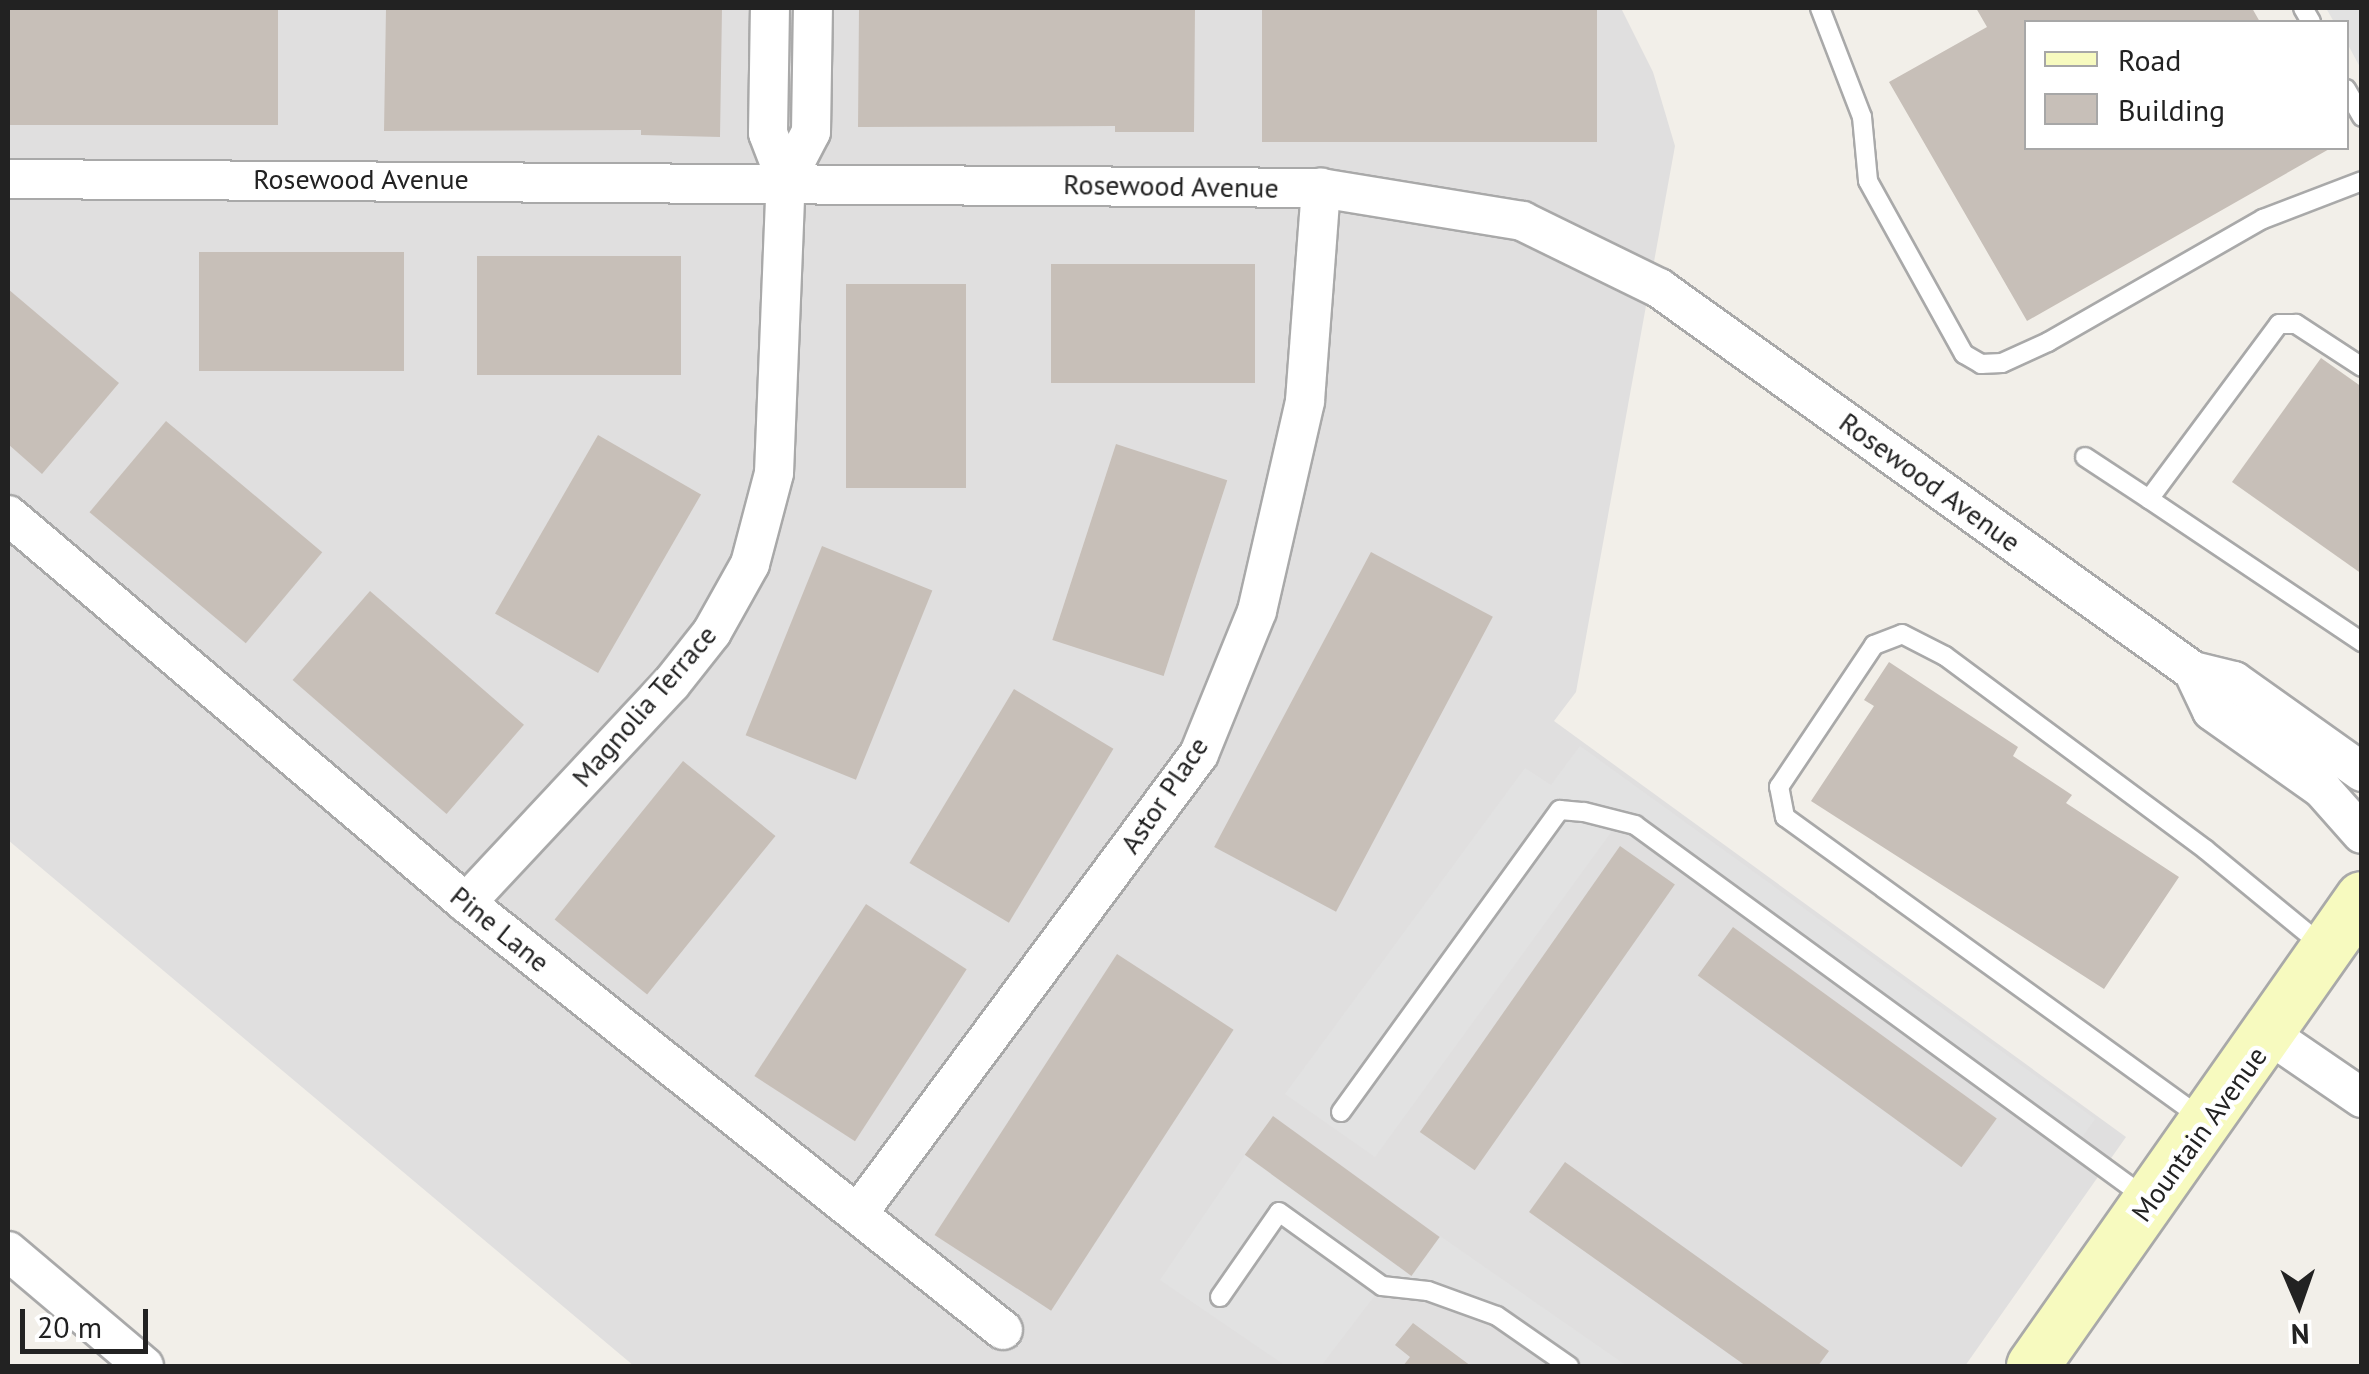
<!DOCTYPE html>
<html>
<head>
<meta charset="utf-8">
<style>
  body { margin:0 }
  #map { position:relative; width:2369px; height:1374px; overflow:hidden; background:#f2efe9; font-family:"PT Sans",sans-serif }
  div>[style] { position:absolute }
  .residential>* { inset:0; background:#e0dfdf }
  .parking>* { inset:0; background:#e2e2e2 }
  .building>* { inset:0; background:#c7bfb8; transform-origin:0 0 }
  .roads { filter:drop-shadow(2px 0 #a9a9a9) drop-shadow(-2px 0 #a9a9a9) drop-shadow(0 2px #a9a9a9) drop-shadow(0 -2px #a9a9a9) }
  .lane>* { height:18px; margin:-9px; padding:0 9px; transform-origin:9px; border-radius:9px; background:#fff }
  .street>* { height:38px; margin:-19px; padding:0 19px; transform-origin:19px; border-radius:19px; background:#fff }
  .secondary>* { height:52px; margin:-26px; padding:0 26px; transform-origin:26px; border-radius:26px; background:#f7fabf }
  span { translate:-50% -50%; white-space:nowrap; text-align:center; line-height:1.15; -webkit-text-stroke:9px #fff; paint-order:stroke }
  .street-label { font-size:28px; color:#222 }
  .frame { position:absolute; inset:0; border:10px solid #222; pointer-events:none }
  .legend { position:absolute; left:2024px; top:20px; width:325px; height:130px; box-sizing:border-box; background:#fff; border:2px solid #a7a7a7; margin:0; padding:12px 18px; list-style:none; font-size:30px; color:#222 }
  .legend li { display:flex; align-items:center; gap:20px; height:50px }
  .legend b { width:50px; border:2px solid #a7a7a7 }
  .north { position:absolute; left:2249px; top:1254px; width:100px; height:100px; -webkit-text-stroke:8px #fff; paint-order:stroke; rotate:178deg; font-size:28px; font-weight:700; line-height:40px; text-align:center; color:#222 }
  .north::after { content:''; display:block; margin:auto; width:35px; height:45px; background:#222; clip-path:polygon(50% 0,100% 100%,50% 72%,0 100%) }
  .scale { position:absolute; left:20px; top:1309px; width:128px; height:45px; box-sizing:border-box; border:5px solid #222; border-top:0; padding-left:12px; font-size:30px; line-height:35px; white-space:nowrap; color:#222; -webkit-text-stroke:8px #fff; paint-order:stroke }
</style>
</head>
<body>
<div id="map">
  <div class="residential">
    <i style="clip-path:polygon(8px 8px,1621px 8px,1653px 72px,1675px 146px,1576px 692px,1554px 721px,2126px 1137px,1965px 1366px,634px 1366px,8px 840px)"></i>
  </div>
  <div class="parking">
    <i style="clip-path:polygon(2326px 8px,2361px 8px,2361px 69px,2347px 43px,2346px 22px,2334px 22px)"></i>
    <i style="clip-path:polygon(1580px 746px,2095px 1119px,2076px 1146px,1620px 820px,1375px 1157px,1285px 1094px,1525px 768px,1551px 785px)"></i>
    <i style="clip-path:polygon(1245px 1155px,1412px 1274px,1440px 1236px,1627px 1366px,1569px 1366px,1497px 1315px,1382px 1286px,1321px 1366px,1286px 1366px,1160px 1280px)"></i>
  </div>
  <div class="building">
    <i style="left:8px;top:8px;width:270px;height:117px"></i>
    <i style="clip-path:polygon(386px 8px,722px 8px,720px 137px,641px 135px,641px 130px,384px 131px)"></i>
    <i style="clip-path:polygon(859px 8px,1195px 8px,1194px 132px,1115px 132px,1115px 126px,858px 127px)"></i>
    <i style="left:1262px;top:8px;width:335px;height:134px"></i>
    <i style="clip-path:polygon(1976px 8px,2252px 8px,2260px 22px,2026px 22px,2026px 148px,2331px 148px,2027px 321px,1889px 82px,1987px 27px)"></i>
    <i style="left:199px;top:252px;width:205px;height:119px"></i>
    <i style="left:681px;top:256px;width:119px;height:204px;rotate:90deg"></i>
    <i style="left:1255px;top:264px;width:119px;height:204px;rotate:90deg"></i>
    <i style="left:846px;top:284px;width:120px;height:204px"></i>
    <i style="clip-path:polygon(8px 289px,119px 383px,42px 474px,8px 444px)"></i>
    <i style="clip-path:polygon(2321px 358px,2362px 387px,2362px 574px,2232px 482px)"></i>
    <i style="left:166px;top:421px;width:204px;height:119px;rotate:40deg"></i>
    <i style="left:598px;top:435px;width:119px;height:206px;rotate:30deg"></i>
    <i style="left:1116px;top:444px;width:117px;height:206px;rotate:18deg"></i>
    <i style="left:822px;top:546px;width:119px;height:204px;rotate:22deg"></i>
    <i style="left:1371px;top:552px;width:138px;height:334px;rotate:28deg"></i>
    <i style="left:370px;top:591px;width:204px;height:118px;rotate:41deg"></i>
    <i style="clip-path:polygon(1889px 662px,2018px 747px,2013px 756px,2072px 795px,2066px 803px,2179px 877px,2104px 989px,1811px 801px,1874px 706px,1864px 700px)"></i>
    <i style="left:1014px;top:689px;width:116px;height:203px;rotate:31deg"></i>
    <i style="left:683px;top:761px;width:119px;height:204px;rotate:39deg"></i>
    <i style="left:1620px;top:846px;width:67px;height:349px;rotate:35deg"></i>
    <i style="left:866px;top:904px;width:120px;height:205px;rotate:33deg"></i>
    <i style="left:1733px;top:927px;width:326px;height:60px;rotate:36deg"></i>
    <i style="left:1117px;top:954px;width:139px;height:335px;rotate:33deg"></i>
    <i style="left:1273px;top:1116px;width:206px;height:48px;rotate:36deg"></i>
    <i style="clip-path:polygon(1565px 1162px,1829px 1351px,1818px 1366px,1746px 1366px,1529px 1212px)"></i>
    <i style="clip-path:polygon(1413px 1323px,1471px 1366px,1403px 1366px,1410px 1357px,1395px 1345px)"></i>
  </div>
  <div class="roads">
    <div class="lane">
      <i style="left:1820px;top:8px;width:117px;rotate:68.9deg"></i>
      <i style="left:1862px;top:117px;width:64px;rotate:84.6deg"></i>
      <i style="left:1868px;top:181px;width:198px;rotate:61deg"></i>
      <i style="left:1964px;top:354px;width:20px;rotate:30deg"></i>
      <i style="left:1981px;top:364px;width:21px;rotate:-3deg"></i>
      <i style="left:2002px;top:363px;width:51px;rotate:-24.5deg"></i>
      <i style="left:2048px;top:342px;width:248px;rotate:-29.8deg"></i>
      <i style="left:2263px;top:219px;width:106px;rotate:-21deg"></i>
      <i style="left:2303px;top:8px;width:16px;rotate:60deg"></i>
      <i style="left:2346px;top:89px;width:32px;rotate:60deg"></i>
      <i style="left:2362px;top:367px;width:79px;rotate:-146.9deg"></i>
      <i style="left:2296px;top:324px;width:17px;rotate:180deg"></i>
      <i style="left:2279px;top:324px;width:218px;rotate:126.6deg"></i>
      <i style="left:2149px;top:499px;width:257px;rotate:33.9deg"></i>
      <i style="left:2085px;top:457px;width:77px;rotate:33.3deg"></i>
      <i style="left:1341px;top:1112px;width:373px;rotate:-54.1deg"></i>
      <i style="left:1560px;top:810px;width:24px;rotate:5deg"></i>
      <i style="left:1584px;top:812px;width:53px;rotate:14.3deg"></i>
      <i style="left:1635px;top:825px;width:633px;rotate:36.13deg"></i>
      <i style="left:2200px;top:1117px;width:512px;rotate:-144.14deg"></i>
      <i style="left:1785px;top:817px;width:31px;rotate:-101deg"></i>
      <i style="left:1779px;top:787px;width:171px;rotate:-56.2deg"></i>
      <i style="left:1874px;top:645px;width:30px;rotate:-21deg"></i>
      <i style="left:1902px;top:634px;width:48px;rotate:27.1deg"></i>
      <i style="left:1945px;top:656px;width:325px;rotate:36.6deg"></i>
      <i style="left:2206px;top:850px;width:151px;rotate:39.4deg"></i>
      <i style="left:1220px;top:1297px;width:103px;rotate:-55.2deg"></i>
      <i style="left:1279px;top:1212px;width:127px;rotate:35.7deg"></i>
      <i style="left:1382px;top:1286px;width:46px;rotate:6.2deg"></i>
      <i style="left:1428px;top:1291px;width:73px;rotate:19.9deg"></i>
      <i style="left:1497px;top:1316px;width:88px;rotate:34.8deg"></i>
    </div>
    <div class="street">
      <i style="left:8px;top:179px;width:1313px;rotate:0.39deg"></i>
      <i style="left:1321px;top:188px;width:204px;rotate:9.3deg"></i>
      <i style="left:1522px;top:221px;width:153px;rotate:26.1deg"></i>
      <i style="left:1659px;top:288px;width:657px;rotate:35.65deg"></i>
      <i style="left:2193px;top:671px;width:42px;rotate:13.7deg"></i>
      <i style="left:2234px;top:681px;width:157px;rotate:35.4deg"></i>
      <i style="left:786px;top:180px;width:54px;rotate:-62.5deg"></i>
      <i style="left:811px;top:132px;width:124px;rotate:-89.1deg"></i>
      <i style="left:8px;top:515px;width:600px;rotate:40.27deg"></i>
      <i style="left:466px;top:903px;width:686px;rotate:38.49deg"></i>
      <i style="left:2193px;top:671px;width:44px;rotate:64.6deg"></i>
      <i style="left:2212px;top:711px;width:135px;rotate:35.3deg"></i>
      <i style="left:2322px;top:789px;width:60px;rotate:48.4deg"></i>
      <i style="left:466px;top:903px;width:300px;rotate:-46.9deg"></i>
      <i style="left:671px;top:684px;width:66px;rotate:-51.7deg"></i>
      <i style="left:712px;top:632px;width:78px;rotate:-60.8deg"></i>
      <i style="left:750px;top:564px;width:94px;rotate:-75.2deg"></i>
      <i style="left:774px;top:473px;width:293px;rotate:-87.7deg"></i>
      <i style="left:786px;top:180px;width:50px;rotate:-111deg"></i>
      <i style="left:768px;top:133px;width:125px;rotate:-89.1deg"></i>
      <i style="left:2270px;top:1035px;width:112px;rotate:34.4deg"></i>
      <i style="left:859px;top:1212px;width:570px;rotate:-53.41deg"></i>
      <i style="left:1199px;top:754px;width:154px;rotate:-67.9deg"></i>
      <i style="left:1257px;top:611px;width:215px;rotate:-77.1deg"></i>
      <i style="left:1305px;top:401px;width:214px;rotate:-85.7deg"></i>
      <i style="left:8px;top:1251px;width:178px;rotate:40.2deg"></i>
    </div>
    <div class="secondary">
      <i style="left:2033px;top:1366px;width:572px;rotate:-54.89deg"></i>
    </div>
  </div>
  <div class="street-label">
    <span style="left:361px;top:179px">Rosewood Avenue</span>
    <span style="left:1171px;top:186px;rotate:1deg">Rosewood Avenue</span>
    <span style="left:1930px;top:482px;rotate:36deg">Rosewood Avenue</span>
    <span style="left:644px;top:706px;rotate:-49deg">Magnolia Terrace</span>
    <span style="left:1164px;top:795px;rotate:-56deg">Astor Place</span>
    <span style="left:500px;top:929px;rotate:39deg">Pine Lane</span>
    <span style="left:2199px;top:1134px;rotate:-54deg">Mountain Avenue</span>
  </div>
  <div class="frame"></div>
  <ul class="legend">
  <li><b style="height:12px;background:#f7fabf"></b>Road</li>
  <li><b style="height:28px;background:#c7bfb8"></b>Building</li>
  </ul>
  <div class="north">N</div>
  <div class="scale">20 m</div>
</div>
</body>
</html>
